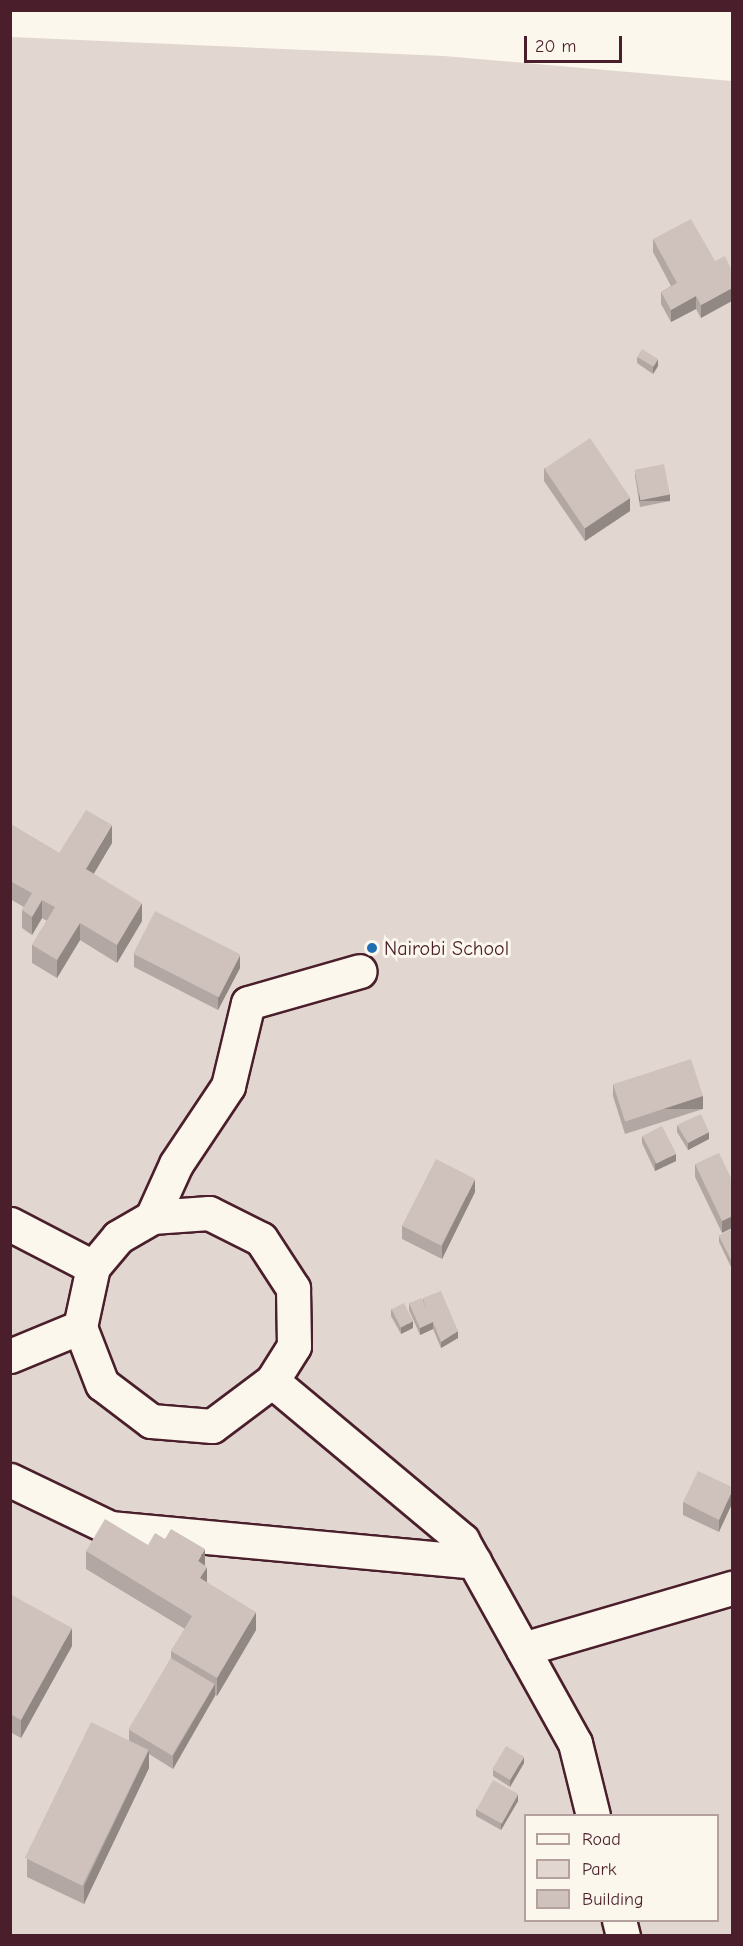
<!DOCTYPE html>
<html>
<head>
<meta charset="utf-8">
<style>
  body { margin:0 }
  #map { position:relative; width:743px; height:1946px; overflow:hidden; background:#fbf7ec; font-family:"Comic Neue",sans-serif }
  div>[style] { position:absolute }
  .green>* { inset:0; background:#e2d7d0 }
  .roads { filter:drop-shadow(2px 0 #4a1f2b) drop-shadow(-2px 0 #4a1f2b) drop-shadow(0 2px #4a1f2b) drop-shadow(0 -2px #4a1f2b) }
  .minor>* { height:33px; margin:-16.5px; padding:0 16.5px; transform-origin:16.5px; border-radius:16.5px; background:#fbf7ec }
  .wall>* { inset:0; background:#b2a7a2 }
  .shaded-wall>* { inset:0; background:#918884; transform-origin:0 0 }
  .building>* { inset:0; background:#cfc2bc; transform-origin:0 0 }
  .dots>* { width:16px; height:16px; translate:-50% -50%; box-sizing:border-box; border:3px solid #fbf7ec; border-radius:50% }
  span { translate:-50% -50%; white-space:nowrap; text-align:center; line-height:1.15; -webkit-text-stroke:6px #fbf7ec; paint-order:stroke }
  .poi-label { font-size:20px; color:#4a1f2b }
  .left { translate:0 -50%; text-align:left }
  .frame { position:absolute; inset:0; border:12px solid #4a1f2b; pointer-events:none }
  .legend { position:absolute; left:524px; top:1814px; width:195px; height:108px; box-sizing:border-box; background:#fbf7ec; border:2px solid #b4a19f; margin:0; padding:8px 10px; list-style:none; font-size:18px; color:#4a1f2b }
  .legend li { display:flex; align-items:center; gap:12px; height:30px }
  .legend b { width:30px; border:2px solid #b4a19f }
  .scale { position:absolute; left:524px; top:36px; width:98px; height:27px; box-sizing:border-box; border:3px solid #4a1f2b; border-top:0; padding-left:8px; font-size:18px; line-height:21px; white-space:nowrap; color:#4a1f2b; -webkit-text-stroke:4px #fbf7ec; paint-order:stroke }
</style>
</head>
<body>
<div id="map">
  <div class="green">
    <i style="clip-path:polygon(evenodd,11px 37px,444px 56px,732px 81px,732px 1935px,11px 1936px,11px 37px,526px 1816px,718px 1816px,718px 1920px,526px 1920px,526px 1816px)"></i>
  </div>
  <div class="roads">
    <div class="minor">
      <i style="left:209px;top:1213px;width:58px;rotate:26.6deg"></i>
      <i style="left:261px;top:1239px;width:59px;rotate:56.9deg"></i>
      <i style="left:293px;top:1288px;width:58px;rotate:89deg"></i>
      <i style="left:294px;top:1346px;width:41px;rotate:122.2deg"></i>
      <i style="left:272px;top:1381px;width:75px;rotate:143.1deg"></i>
      <i style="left:212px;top:1426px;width:61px;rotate:-175.3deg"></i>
      <i style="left:151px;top:1421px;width:61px;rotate:-142.9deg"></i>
      <i style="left:102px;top:1384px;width:61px;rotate:-111.1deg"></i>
      <i style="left:80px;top:1327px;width:61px;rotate:-77.8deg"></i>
      <i style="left:93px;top:1267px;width:39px;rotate:-50deg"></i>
      <i style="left:118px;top:1237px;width:39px;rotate:-30deg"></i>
      <i style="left:152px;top:1217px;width:57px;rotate:-4deg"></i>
      <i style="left:152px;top:1217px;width:58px;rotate:-65.6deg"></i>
      <i style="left:176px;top:1164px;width:94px;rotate:-56.3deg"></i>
      <i style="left:228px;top:1086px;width:85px;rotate:-76.5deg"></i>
      <i style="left:248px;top:1003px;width:116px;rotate:-15.9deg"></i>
      <i style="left:10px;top:1224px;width:93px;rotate:27.4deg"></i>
      <i style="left:10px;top:1356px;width:76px;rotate:-22.5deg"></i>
      <i style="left:272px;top:1381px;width:248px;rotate:39.9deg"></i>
      <i style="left:462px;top:1540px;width:232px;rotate:60.9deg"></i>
      <i style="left:575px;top:1743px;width:75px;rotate:76.1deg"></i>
      <i style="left:10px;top:1480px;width:111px;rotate:25.6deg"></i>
      <i style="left:110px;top:1528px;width:366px;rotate:5.3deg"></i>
      <i style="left:523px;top:1649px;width:218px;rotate:-16.3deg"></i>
      <i style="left:619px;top:1920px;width:16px;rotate:76deg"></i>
    </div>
  </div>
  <div class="wall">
    <i style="clip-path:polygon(653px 239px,715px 261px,701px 318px,696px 309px,671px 322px,661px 304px,661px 292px,671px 286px,653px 252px)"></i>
    <i style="clip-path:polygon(637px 357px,658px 366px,653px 374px,637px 363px)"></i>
    <i style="clip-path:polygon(544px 468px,630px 511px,585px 541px,544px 481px)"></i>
    <i style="clip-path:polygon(635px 470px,670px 501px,640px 507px,635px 476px)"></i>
    <i style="clip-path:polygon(10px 824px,59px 853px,112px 843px,93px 874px,142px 921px,117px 963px,80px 940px,57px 978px,32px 963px,32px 945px,47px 921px,42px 918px,32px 935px,22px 928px,22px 910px,24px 907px,10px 899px)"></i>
    <i style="clip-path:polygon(134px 954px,240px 968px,218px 1010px,134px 967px)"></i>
    <i style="clip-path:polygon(613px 1084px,703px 1109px,625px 1134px,613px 1096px)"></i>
    <i style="clip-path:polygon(677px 1125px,709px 1139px,688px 1150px,677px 1132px)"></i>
    <i style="clip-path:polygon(642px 1136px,676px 1161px,655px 1171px,642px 1143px)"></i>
    <i style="clip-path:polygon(695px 1164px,732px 1180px,722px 1233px,695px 1177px)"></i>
    <i style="clip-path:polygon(475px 1192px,442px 1259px,402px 1239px,402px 1226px)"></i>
    <i style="clip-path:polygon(732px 1229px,732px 1269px,719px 1242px,719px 1236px)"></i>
    <i style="clip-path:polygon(423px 1298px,458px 1338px,441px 1348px,433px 1329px,420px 1335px,409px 1310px,409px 1303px,423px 1302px)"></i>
    <i style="clip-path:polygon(391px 1309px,413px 1328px,401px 1334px,391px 1316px)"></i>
    <i style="clip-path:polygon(732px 1487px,719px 1532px,683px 1515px,683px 1502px)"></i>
    <i style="clip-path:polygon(148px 1545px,205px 1565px,207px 1582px,256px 1630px,217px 1696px,215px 1695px,173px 1769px,149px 1754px,149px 1768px,84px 1904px,27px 1877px,27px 1859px,129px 1741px,129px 1730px,171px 1658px,171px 1651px,185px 1629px,86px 1569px,86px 1551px)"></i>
    <i style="clip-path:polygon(10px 1594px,72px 1646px,21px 1738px,10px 1732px)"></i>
    <i style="clip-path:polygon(524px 1763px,510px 1787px,493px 1776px,493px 1770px)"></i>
    <i style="clip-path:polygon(518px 1801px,501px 1830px,476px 1816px,476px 1809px)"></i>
  </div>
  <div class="shaded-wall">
    <i style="clip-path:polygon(732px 288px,732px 301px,701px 318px,701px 305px)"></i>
    <i style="clip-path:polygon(696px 296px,696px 309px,671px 322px,671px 310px)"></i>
    <i style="clip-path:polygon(658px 359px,658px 366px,653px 374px,653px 367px)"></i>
    <i style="left:670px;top:494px;width:7px;height:31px;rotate:90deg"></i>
    <i style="clip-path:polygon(630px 498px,630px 511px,585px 541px,585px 528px)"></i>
    <i style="clip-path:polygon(112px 825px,112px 843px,86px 887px,86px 869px)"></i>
    <i style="clip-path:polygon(42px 900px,42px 918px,32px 935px,32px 917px)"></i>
    <i style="clip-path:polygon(142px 903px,142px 921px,117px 963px,117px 945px)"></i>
    <i style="clip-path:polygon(80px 923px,80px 940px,57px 978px,57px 960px)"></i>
    <i style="clip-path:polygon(240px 955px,240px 968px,218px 1010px,218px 997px)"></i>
    <i style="left:703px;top:1096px;width:13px;height:82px;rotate:90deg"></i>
    <i style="clip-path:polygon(709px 1132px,709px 1139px,688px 1150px,688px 1143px)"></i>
    <i style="clip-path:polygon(676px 1154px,676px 1161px,655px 1171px,655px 1164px)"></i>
    <i style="clip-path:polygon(475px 1179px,475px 1192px,442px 1259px,442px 1246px)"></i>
    <i style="clip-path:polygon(732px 1216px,732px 1228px,722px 1233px,722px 1221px)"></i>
    <i style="clip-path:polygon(413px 1321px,413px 1328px,401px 1334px,401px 1328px)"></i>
    <i style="clip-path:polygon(433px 1322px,433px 1329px,420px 1335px,420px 1328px)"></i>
    <i style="clip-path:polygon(458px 1331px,458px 1338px,441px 1348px,441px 1342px)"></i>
    <i style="clip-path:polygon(732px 1491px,732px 1504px,719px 1532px,719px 1520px)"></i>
    <i style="clip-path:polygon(205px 1549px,205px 1567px,198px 1561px)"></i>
    <i style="clip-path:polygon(207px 1567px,207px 1584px,200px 1578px)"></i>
    <i style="clip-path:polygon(256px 1612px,256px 1630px,217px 1696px,217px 1678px)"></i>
    <i style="clip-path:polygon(72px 1628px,72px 1646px,21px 1738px,21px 1720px)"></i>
    <i style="clip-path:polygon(215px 1684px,215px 1696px,173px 1769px,173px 1756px)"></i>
    <i style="clip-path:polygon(149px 1750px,149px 1768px,84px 1904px,84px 1886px)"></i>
    <i style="clip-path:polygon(524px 1757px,524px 1763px,510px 1787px,510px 1780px)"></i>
    <i style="clip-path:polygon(518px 1794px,518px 1801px,501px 1830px,501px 1823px)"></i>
  </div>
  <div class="building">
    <i style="clip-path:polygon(691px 219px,715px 261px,725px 256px,732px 271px,732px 288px,701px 305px,696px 296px,671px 310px,661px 292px,677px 283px,653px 239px)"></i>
    <i style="left:642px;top:349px;width:19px;height:9px;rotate:32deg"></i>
    <i style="left:590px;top:438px;width:72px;height:55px;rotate:56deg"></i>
    <i style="left:664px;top:464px;width:31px;height:30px;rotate:79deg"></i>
    <i style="clip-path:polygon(86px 810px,112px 825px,86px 869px,142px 903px,117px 945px,80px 923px,57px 960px,32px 945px,55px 907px,42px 900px,32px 917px,22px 910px,32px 893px,10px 881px,10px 824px,59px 853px)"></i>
    <i style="left:155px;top:911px;width:96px;height:48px;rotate:27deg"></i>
    <i style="left:691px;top:1059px;width:39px;height:82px;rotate:72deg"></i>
    <i style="clip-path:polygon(701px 1114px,709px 1132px,688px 1143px,677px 1125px)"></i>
    <i style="left:662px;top:1126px;width:31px;height:22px;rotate:63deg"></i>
    <i style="clip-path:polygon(719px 1153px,732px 1180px,732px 1216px,722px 1221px,695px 1164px)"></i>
    <i style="left:436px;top:1159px;width:44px;height:75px;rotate:27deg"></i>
    <i style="clip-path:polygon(732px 1229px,732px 1262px,719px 1236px)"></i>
    <i style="clip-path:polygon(441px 1291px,458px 1331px,441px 1342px,433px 1322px,420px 1328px,409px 1303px,422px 1298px,426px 1309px,423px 1298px)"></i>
    <i style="left:404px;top:1303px;width:20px;height:14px;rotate:63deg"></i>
    <i style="clip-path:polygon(698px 1471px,732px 1487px,732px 1491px,719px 1520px,683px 1502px)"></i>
    <i style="clip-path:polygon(105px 1519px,148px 1545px,155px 1533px,165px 1539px,171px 1529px,205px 1549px,198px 1561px,207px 1567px,200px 1578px,256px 1612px,217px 1678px,171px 1651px,192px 1616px,86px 1551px)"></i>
    <i style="clip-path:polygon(10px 1594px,72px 1628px,21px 1720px,10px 1714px)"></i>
    <i style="left:171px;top:1658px;width:51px;height:83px;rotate:31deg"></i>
    <i style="left:91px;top:1722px;width:64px;height:151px;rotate:26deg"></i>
    <i style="left:506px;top:1746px;width:21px;height:27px;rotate:31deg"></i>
    <i style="left:493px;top:1780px;width:29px;height:34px;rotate:29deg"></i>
  </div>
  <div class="dots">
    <i style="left:372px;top:948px;background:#1f6fb2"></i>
  </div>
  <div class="poi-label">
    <span class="left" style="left:384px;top:948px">Nairobi School</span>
  </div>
  <div class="frame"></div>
  <ul class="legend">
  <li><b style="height:8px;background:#fbf7ec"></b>Road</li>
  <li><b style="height:16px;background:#e2d7d0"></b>Park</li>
  <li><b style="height:16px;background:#cfc2bc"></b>Building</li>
  </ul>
  <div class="scale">20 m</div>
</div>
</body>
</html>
